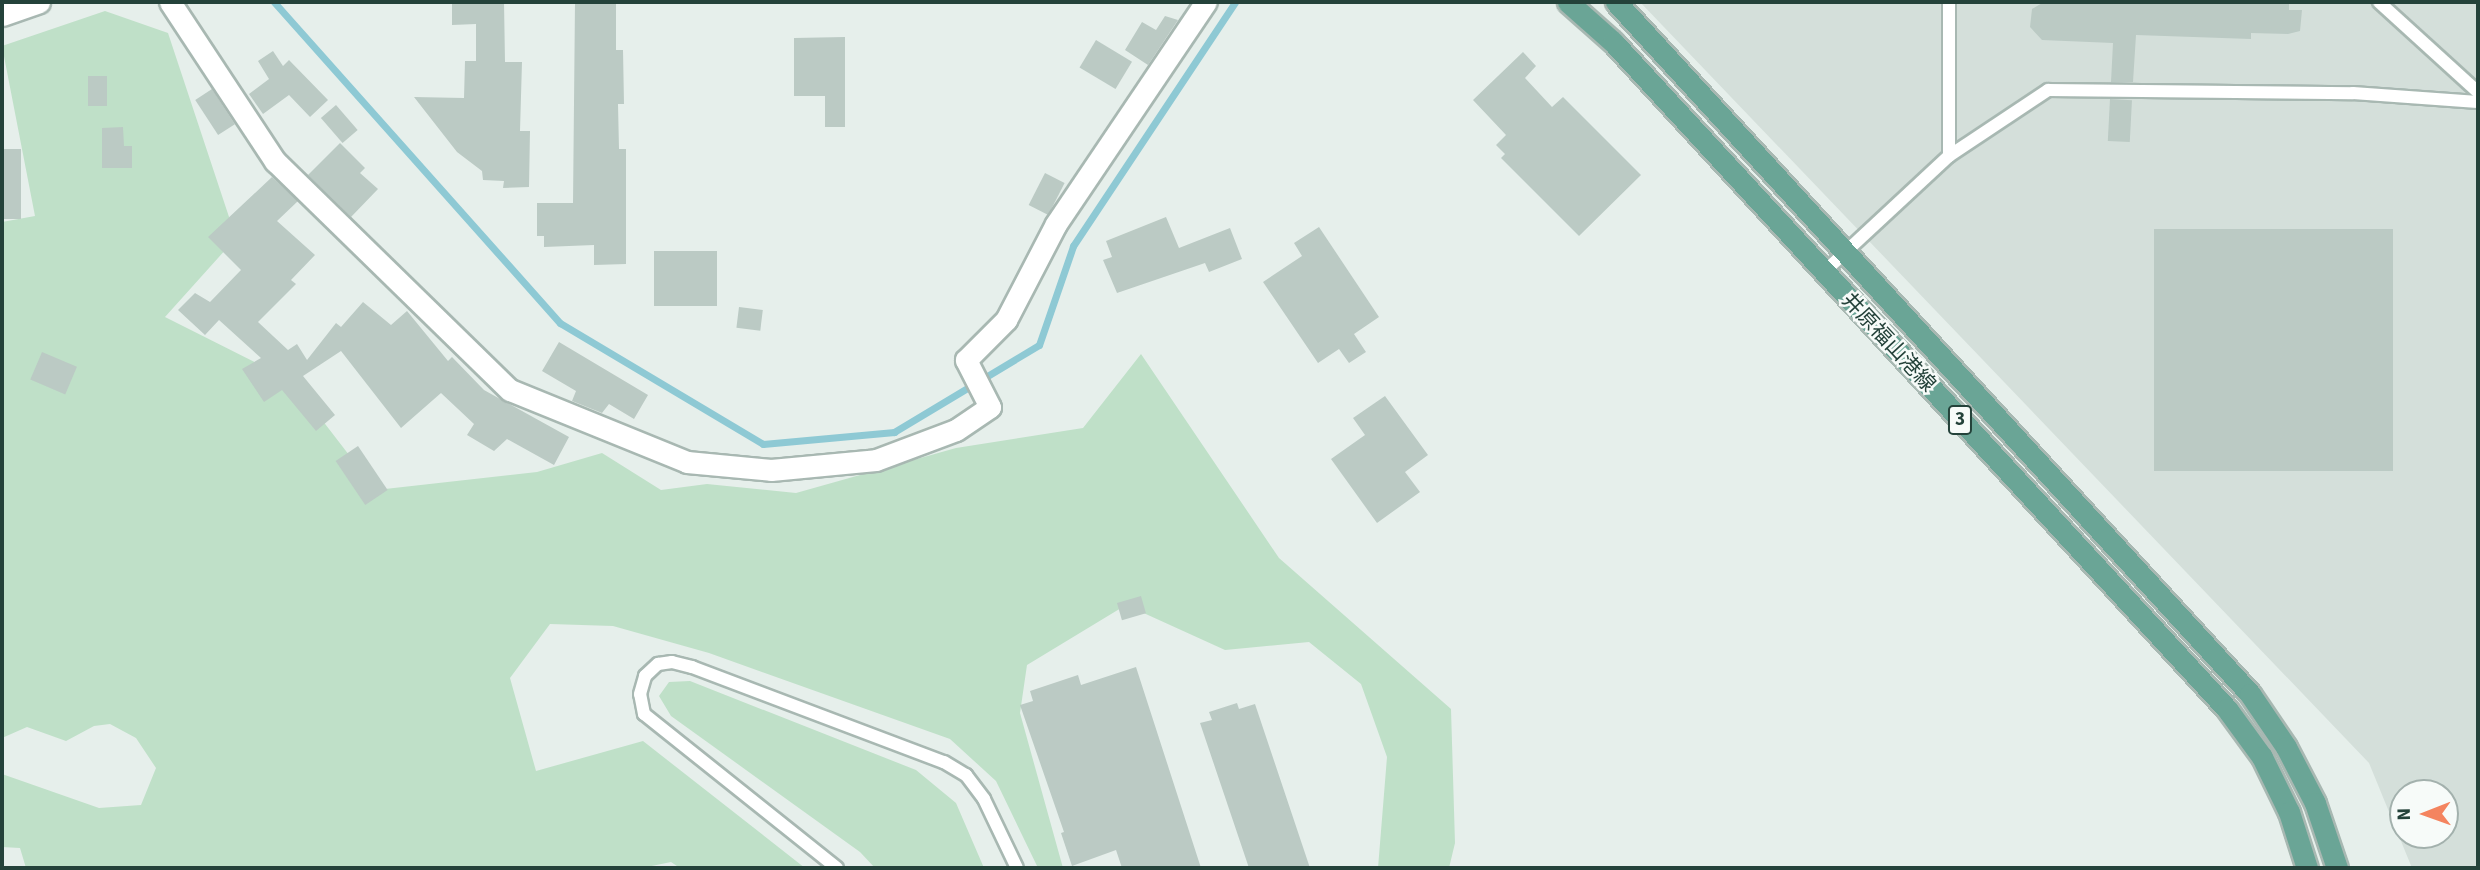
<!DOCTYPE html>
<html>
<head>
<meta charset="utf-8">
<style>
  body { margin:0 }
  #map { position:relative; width:2480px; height:870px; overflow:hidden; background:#e6efeb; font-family:"Source Sans 3","Noto Sans JP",sans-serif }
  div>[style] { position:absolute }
  .built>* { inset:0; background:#d4dfda }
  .green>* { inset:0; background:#bfe0c8 }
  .stream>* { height:7px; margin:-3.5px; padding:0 3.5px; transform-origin:3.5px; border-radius:3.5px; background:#8ec9d4 }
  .building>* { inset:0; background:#bbcac4; transform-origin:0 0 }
  .roads { filter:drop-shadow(2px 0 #a8b8b2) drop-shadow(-2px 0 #a8b8b2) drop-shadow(0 2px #a8b8b2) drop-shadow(0 -2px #a8b8b2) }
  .service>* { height:12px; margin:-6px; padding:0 6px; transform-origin:6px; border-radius:6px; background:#fff }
  .minor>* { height:21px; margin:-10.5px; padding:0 10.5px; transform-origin:10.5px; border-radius:10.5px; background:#fff }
  .primary>* { height:21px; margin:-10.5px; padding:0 10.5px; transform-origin:10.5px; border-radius:10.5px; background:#6aa596 }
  span { translate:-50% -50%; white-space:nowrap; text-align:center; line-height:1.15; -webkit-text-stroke:5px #f7fbf9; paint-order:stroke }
  .shield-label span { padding:2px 5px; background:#f7fbf9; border:2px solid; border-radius:5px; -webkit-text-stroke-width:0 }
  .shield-label { font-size:19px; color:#24423a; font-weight:700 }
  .street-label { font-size:21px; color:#24423a }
  .frame { position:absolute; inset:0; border:4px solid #24423a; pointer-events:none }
  .north { position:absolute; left:2389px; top:779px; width:70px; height:70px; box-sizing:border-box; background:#f7fbf9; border:2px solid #a3b1ad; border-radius:50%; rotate:269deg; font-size:19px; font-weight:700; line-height:28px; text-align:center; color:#24423a }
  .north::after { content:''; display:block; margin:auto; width:24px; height:32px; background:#f4845f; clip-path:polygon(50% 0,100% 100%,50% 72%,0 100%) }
</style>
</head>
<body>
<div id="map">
  <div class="built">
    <i style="clip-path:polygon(evenodd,1640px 2px,2478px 2px,2478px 868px,2412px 868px,2369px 763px,1640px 2px,2403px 793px,2445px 793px,2445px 835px,2403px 835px,2403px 793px)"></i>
  </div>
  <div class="green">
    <i style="clip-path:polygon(105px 11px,168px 33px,236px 238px,165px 317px,292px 381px,376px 490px,537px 472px,602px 453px,661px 490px,707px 484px,796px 493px,956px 448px,1083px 428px,1141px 354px,1279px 558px,1451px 709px,1455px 843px,1449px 868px,1378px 868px,1387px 757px,1361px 684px,1309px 642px,1225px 650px,1126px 605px,1027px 665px,1020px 713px,1063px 868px,1038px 868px,996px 781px,950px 739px,709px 653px,613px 626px,550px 624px,510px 678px,536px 771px,643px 741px,805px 868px,680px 868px,671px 862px,642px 868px,26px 868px,20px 848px,2px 847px,2px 774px,99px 808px,141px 805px,156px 768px,136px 738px,110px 724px,94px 726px,66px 741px,27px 727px,2px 738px,2px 222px,35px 216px,2px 46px)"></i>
    <i style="clip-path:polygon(690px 681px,916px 770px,956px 803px,984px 868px,875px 868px,860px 852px,671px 716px,659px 696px,669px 682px)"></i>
  </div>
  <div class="stream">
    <i style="left:274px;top:2px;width:430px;rotate:48.3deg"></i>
    <i style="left:560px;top:323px;width:236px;rotate:30.8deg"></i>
    <i style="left:763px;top:444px;width:132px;rotate:-5.2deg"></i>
    <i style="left:894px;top:432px;width:169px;rotate:-31deg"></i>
    <i style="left:1039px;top:345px;width:105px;rotate:-71deg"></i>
    <i style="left:1073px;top:246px;width:293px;rotate:-56.4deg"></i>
  </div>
  <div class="building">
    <i style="clip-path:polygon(452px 2px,504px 2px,505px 62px,522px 62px,520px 131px,530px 131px,529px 187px,503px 188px,504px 181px,483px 180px,482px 171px,457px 152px,414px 97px,464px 98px,465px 61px,476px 61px,476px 24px,452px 25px)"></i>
    <i style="clip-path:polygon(575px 2px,616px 2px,616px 50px,623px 50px,624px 104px,618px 104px,619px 149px,626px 149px,626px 264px,594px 265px,594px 245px,544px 247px,544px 236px,537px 236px,537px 203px,573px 203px)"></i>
    <i style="clip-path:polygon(2044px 2px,2289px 2px,2289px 10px,2302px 10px,2300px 31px,2288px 34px,2251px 33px,2251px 39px,2136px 35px,2133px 82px,2111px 82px,2113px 43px,2042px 40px,2030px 27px,2032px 9px)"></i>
    <i style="clip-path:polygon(1165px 16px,1178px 20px,1148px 65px,1125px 50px,1142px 22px,1156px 30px)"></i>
    <i style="clip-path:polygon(845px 37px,845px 127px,825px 127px,825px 96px,794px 96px,794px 38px)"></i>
    <i style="left:1096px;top:40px;width:42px;height:32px;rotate:31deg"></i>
    <i style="clip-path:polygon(273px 51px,283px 66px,289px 60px,328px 100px,310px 117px,289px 95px,263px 114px,249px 94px,269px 79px,258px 61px)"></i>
    <i style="clip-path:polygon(1523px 52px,1536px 66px,1525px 78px,1552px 107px,1563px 97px,1641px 175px,1579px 236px,1501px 158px,1505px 154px,1496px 145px,1506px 135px,1473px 100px)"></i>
    <i style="left:88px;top:76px;width:19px;height:30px"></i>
    <i style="left:212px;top:89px;width:42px;height:20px;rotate:57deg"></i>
    <i style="left:2110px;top:99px;width:22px;height:42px;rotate:3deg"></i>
    <i style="left:336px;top:105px;width:33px;height:20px;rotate:49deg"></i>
    <i style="clip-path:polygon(123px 127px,124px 146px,132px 146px,132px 168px,102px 168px,102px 128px)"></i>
    <i style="clip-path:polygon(340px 143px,365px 168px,360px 173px,378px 189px,351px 217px,308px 175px)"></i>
    <i style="left:2px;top:149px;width:19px;height:70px"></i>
    <i style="left:1045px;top:173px;width:22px;height:36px;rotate:27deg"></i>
    <i style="clip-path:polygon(272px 177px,298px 201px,277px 221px,315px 255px,291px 280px,296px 284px,258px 322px,288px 350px,297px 344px,307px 360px,336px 323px,341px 327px,363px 302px,391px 325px,407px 311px,448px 361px,452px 357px,484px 390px,569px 437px,554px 465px,507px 439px,494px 451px,467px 435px,474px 424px,441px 393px,401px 428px,341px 351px,303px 376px,335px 415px,316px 431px,282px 390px,264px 402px,242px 369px,261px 358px,219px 320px,205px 335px,178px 310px,195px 293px,210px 302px,241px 270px,208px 237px)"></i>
    <i style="clip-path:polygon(1166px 217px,1179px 248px,1230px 228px,1242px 259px,1209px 272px,1205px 263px,1117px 293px,1103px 260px,1112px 257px,1106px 241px)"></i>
    <i style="clip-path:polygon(1319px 227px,1379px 317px,1354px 334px,1366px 352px,1349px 363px,1339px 349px,1318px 363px,1263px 282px,1302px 256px,1294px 243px)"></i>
    <i style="left:2393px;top:229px;width:242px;height:239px;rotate:90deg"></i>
    <i style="left:654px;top:251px;width:63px;height:55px"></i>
    <i style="left:739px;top:307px;width:24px;height:21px;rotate:7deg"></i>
    <i style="clip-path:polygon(559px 342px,648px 395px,634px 419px,609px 404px,602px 413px,572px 401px,576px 391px,542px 371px)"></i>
    <i style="left:42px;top:352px;width:38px;height:30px;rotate:23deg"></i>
    <i style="clip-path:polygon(1385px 396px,1428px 455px,1405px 472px,1420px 492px,1377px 523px,1331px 459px,1365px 435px,1353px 418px)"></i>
    <i style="left:358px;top:446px;width:53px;height:27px;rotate:56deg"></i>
    <i style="left:1141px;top:596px;width:18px;height:25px;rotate:74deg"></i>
    <i style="clip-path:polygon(1136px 667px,1201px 868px,1122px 868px,1116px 850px,1072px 866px,1061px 833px,1064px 832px,1020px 705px,1033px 701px,1030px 691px,1078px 675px,1081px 685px)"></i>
    <i style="clip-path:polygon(1237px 703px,1239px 709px,1255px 704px,1310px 868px,1249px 868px,1200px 723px,1212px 720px,1209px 712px)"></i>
  </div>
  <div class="roads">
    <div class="service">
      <i style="left:1949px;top:2px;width:154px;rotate:90deg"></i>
      <i style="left:2379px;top:2px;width:134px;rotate:42.3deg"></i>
      <i style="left:1824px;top:272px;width:171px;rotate:-42.9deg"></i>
      <i style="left:1949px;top:156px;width:119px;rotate:-33.7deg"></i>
      <i style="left:2048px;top:90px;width:305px;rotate:0.6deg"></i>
      <i style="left:2353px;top:93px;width:125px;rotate:4.1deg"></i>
      <i style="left:837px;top:868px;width:247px;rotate:-141.4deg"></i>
      <i style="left:644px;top:714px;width:20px;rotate:-101deg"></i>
      <i style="left:640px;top:694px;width:19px;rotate:-74deg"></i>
      <i style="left:645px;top:676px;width:18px;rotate:-43deg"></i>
      <i style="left:658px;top:664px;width:14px;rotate:-8deg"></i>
      <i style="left:672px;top:662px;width:21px;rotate:14deg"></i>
      <i style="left:692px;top:667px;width:269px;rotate:20.7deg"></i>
      <i style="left:944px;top:762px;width:26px;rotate:31deg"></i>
      <i style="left:966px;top:775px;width:30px;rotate:53deg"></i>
      <i style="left:984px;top:799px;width:76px;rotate:64.4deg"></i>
    </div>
    <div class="minor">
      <i style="left:170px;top:2px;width:191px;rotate:56.6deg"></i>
      <i style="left:275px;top:161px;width:328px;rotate:44.3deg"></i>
      <i style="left:510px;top:390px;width:191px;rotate:22.1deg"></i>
      <i style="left:687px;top:462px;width:84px;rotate:5.4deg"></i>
      <i style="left:771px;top:470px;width:105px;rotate:-5.4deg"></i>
      <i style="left:876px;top:460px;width:85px;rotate:-20.6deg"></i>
      <i style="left:956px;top:430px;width:41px;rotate:-34.1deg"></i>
      <i style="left:990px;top:407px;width:53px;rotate:-117.1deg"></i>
      <i style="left:966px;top:360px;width:57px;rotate:-45deg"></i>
      <i style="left:1006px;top:320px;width:108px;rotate:-62.5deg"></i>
      <i style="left:1056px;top:224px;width:268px;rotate:-56deg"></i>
      <i style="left:2px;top:15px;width:39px;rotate:-19deg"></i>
    </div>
    <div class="primary">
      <i style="left:1568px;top:2px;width:60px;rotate:41.6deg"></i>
      <i style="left:1613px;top:42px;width:907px;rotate:47.37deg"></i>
      <i style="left:2227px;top:709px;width:59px;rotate:53.9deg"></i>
      <i style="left:2262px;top:757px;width:61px;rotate:63.9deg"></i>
      <i style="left:2289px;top:812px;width:59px;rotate:72.2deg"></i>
      <i style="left:1616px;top:2px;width:939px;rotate:47.5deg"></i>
      <i style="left:2250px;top:694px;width:64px;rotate:55.8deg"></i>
      <i style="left:2286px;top:747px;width:63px;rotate:62.6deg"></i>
      <i style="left:2315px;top:803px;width:69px;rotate:71.3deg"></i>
    </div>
  </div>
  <div class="shield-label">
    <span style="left:1960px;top:420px">3</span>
  </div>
  <div class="street-label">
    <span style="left:1889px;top:342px;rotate:47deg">井原福山港線</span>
  </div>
  <div class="frame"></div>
  <div class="north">N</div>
</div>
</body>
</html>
